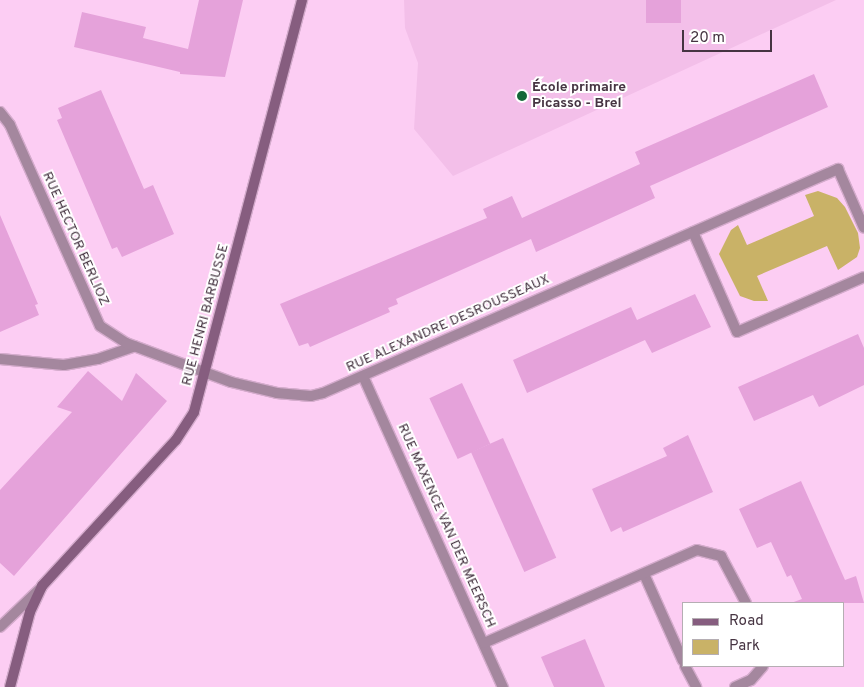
<!DOCTYPE html>
<html>
<head>
<meta charset="utf-8">
<style>
  body { margin:0 }
  #map { position:relative; width:864px; height:687px; overflow:hidden; background:#fccdf3; font-family:Overpass,sans-serif }
  div>[style] { position:absolute }
  .built>* { inset:0; background:#f3bfe9 }
  .green>* { inset:0; background:#c9b267 }
  .building>* { inset:0; background:#e5a2da; transform-origin:0 0 }
  .roads { filter:drop-shadow(1px 0 #d4abcc) drop-shadow(-1px 0 #d4abcc) drop-shadow(0 1px #d4abcc) drop-shadow(0 -1px #d4abcc) }
  .lane>* { height:10px; margin:-5px; padding:0 5px; transform-origin:5px; border-radius:5px; background:#a4879e }
  .street>* { height:10px; margin:-5px; padding:0 5px; transform-origin:5px; border-radius:5px; background:#a4879e }
  .secondary>* { height:10px; margin:-5px; padding:0 5px; transform-origin:5px; border-radius:5px; background:#865d7f }
  .dots>* { width:14px; height:14px; translate:-50% -50%; box-sizing:border-box; border:2px solid #fff; border-radius:50% }
  span { translate:-50% -50%; white-space:nowrap; text-align:center; line-height:1.15; -webkit-text-stroke:4px #fff; paint-order:stroke }
  .poi-label { font-size:14px; color:#463442; font-weight:700 }
  .left { translate:0 -50%; text-align:left }
  .street-label { font-size:14px; color:#463442 }
  .legend { position:absolute; left:682px; top:602px; width:162px; height:65px; box-sizing:border-box; background:#fff; border:1px solid #b5aeb3; margin:0; padding:6px 9px; list-style:none; font-size:15px; color:#463442 }
  .legend li { display:flex; align-items:center; gap:10px; height:25px }
  .legend b { width:25px; border:1px solid #b5aeb3 }
  .scale { position:absolute; left:682px; top:30px; width:90px; height:22px; box-sizing:border-box; border:2px solid #463442; border-top:0; padding-left:6px; font-size:15px; line-height:18px; white-space:nowrap; color:#463442; -webkit-text-stroke:4px #fff; paint-order:stroke }
</style>
</head>
<body>
<div id="map">
  <div class="built">
    <i style="clip-path:polygon(404px 0,836px 0,453px 176px,414px 129px,418px 63px,405px 28px)"></i>
  </div>
  <div class="green">
    <i style="clip-path:polygon(818px 191px,837px 198px,845px 207px,858px 233px,860px 248px,857px 257px,838px 270px,827px 246px,757px 276px,768px 301px,754px 301px,740px 296px,719px 254px,731px 230px,738px 225px,747px 245px,814px 216px,805px 195px)"></i>
  </div>
  <div class="building">
    <i style="clip-path:polygon(199px 0,243px 0,225px 77px,180px 74px,180px 72px,74px 47px,82px 12px,146px 27px,143px 38px,188px 49px)"></i>
    <i style="left:646px;top:0;width:35px;height:23px"></i>
    <i style="clip-path:polygon(814px 74px,828px 107px,650px 186px,655px 198px,567px 238px,536px 252px,531px 239px,396px 299px,398px 304px,388px 308px,390px 312px,310px 347px,308px 343px,299px 346px,280px 304px,487px 218px,483px 209px,512px 196px,522px 218px,640px 164px,635px 152px)"></i>
    <i style="clip-path:polygon(101px 90px,144px 189px,153px 185px,174px 234px,122px 257px,117px 247px,112px 249px,57px 120px,62px 118px,58px 108px)"></i>
    <i style="clip-path:polygon(0 215px,38px 304px,35px 305px,39px 315px,0 332px)"></i>
    <i style="clip-path:polygon(695px 294px,711px 327px,652px 353px,645px 340px,527px 393px,513px 360px,631px 307px,637px 320px)"></i>
    <i style="clip-path:polygon(858px 334px,864px 348px,864px 385px,819px 407px,813px 395px,754px 421px,738px 387px)"></i>
    <i style="clip-path:polygon(88px 371px,122px 401px,136px 373px,167px 401px,14px 576px,0 563px,0 490px,72px 412px,57px 407px)"></i>
    <i style="left:462px;top:383px;width:67px;height:36px;rotate:65deg"></i>
    <i style="clip-path:polygon(688px 435px,713px 492px,623px 532px,621px 527px,611px 532px,592px 489px,667px 456px,663px 448px)"></i>
    <i style="left:503px;top:438px;width:131px;height:35px;rotate:66deg"></i>
    <i style="clip-path:polygon(801px 481px,845px 580px,856px 576px,864px 603px,791px 603px,802px 599px,791px 575px,787px 577px,771px 542px,757px 548px,739px 509px)"></i>
    <i style="clip-path:polygon(585px 639px,605px 687px,554px 687px,541px 657px)"></i>
  </div>
  <div class="roads">
    <div class="lane">
      <i style="left:0;top:359px;width:64px;rotate:5.4deg"></i>
      <i style="left:64px;top:365px;width:35px;rotate:-10deg"></i>
      <i style="left:98px;top:359px;width:39px;rotate:-19deg"></i>
    </div>
    <div class="street">
      <i style="left:0;top:112px;width:16px;rotate:52deg"></i>
      <i style="left:10px;top:125px;width:220px;rotate:65.9deg"></i>
      <i style="left:100px;top:326px;width:31px;rotate:33deg"></i>
      <i style="left:126px;top:343px;width:112px;rotate:20.4deg"></i>
      <i style="left:231px;top:382px;width:47px;rotate:13.4deg"></i>
      <i style="left:277px;top:393px;width:34px;rotate:5deg"></i>
      <i style="left:311px;top:396px;width:12px;rotate:-14deg"></i>
      <i style="left:323px;top:393px;width:562px;rotate:-23.51deg"></i>
      <i style="left:838px;top:169px;width:64px;rotate:66.2deg"></i>
      <i style="left:693px;top:232px;width:109px;rotate:66.3deg"></i>
      <i style="left:737px;top:332px;width:138px;rotate:-23.4deg"></i>
      <i style="left:363px;top:376px;width:341px;rotate:65.8deg"></i>
      <i style="left:644px;top:574px;width:95px;rotate:65.9deg"></i>
      <i style="left:0;top:627px;width:57px;rotate:-43.6deg"></i>
      <i style="left:484px;top:643px;width:232px;rotate:-23.6deg"></i>
      <i style="left:697px;top:550px;width:25px;rotate:14deg"></i>
      <i style="left:721px;top:556px;width:53px;rotate:62deg"></i>
      <i style="left:685px;top:666px;width:24px;rotate:62deg"></i>
      <i style="left:735px;top:687px;width:17px;rotate:-24deg"></i>
      <i style="left:751px;top:680px;width:18px;rotate:-49deg"></i>
    </div>
    <div class="secondary">
      <i style="left:10px;top:687px;width:78px;rotate:-75.1deg"></i>
      <i style="left:30px;top:612px;width:29px;rotate:-65deg"></i>
      <i style="left:42px;top:586px;width:198px;rotate:-47.5deg"></i>
      <i style="left:176px;top:440px;width:33px;rotate:-57deg"></i>
      <i style="left:194px;top:412px;width:426px;rotate:-75.3deg"></i>
    </div>
  </div>
  <div class="dots">
    <i style="left:522px;top:96px;background:#146738"></i>
  </div>
  <div class="poi-label">
    <span class="left" style="left:532px;top:96px">École primaire<br>Picasso - Brel</span>
  </div>
  <div class="street-label">
    <span style="left:75px;top:239px;rotate:66deg">RUE HECTOR BERLIOZ</span>
    <span style="left:206px;top:315px;rotate:-75deg">RUE HENRI BARBUSSE</span>
    <span style="left:448px;top:324px;rotate:-24deg">RUE ALEXANDRE DESROUSSEAUX</span>
    <span style="left:446px;top:526px;rotate:66deg">RUE MAXENCE VAN DER MEERSCH</span>
  </div>
  <ul class="legend">
  <li><b style="height:6px;background:#865d7f"></b>Road</li>
  <li><b style="height:14px;background:#c9b267"></b>Park</li>
  </ul>
  <div class="scale">20 m</div>
</div>
</body>
</html>
